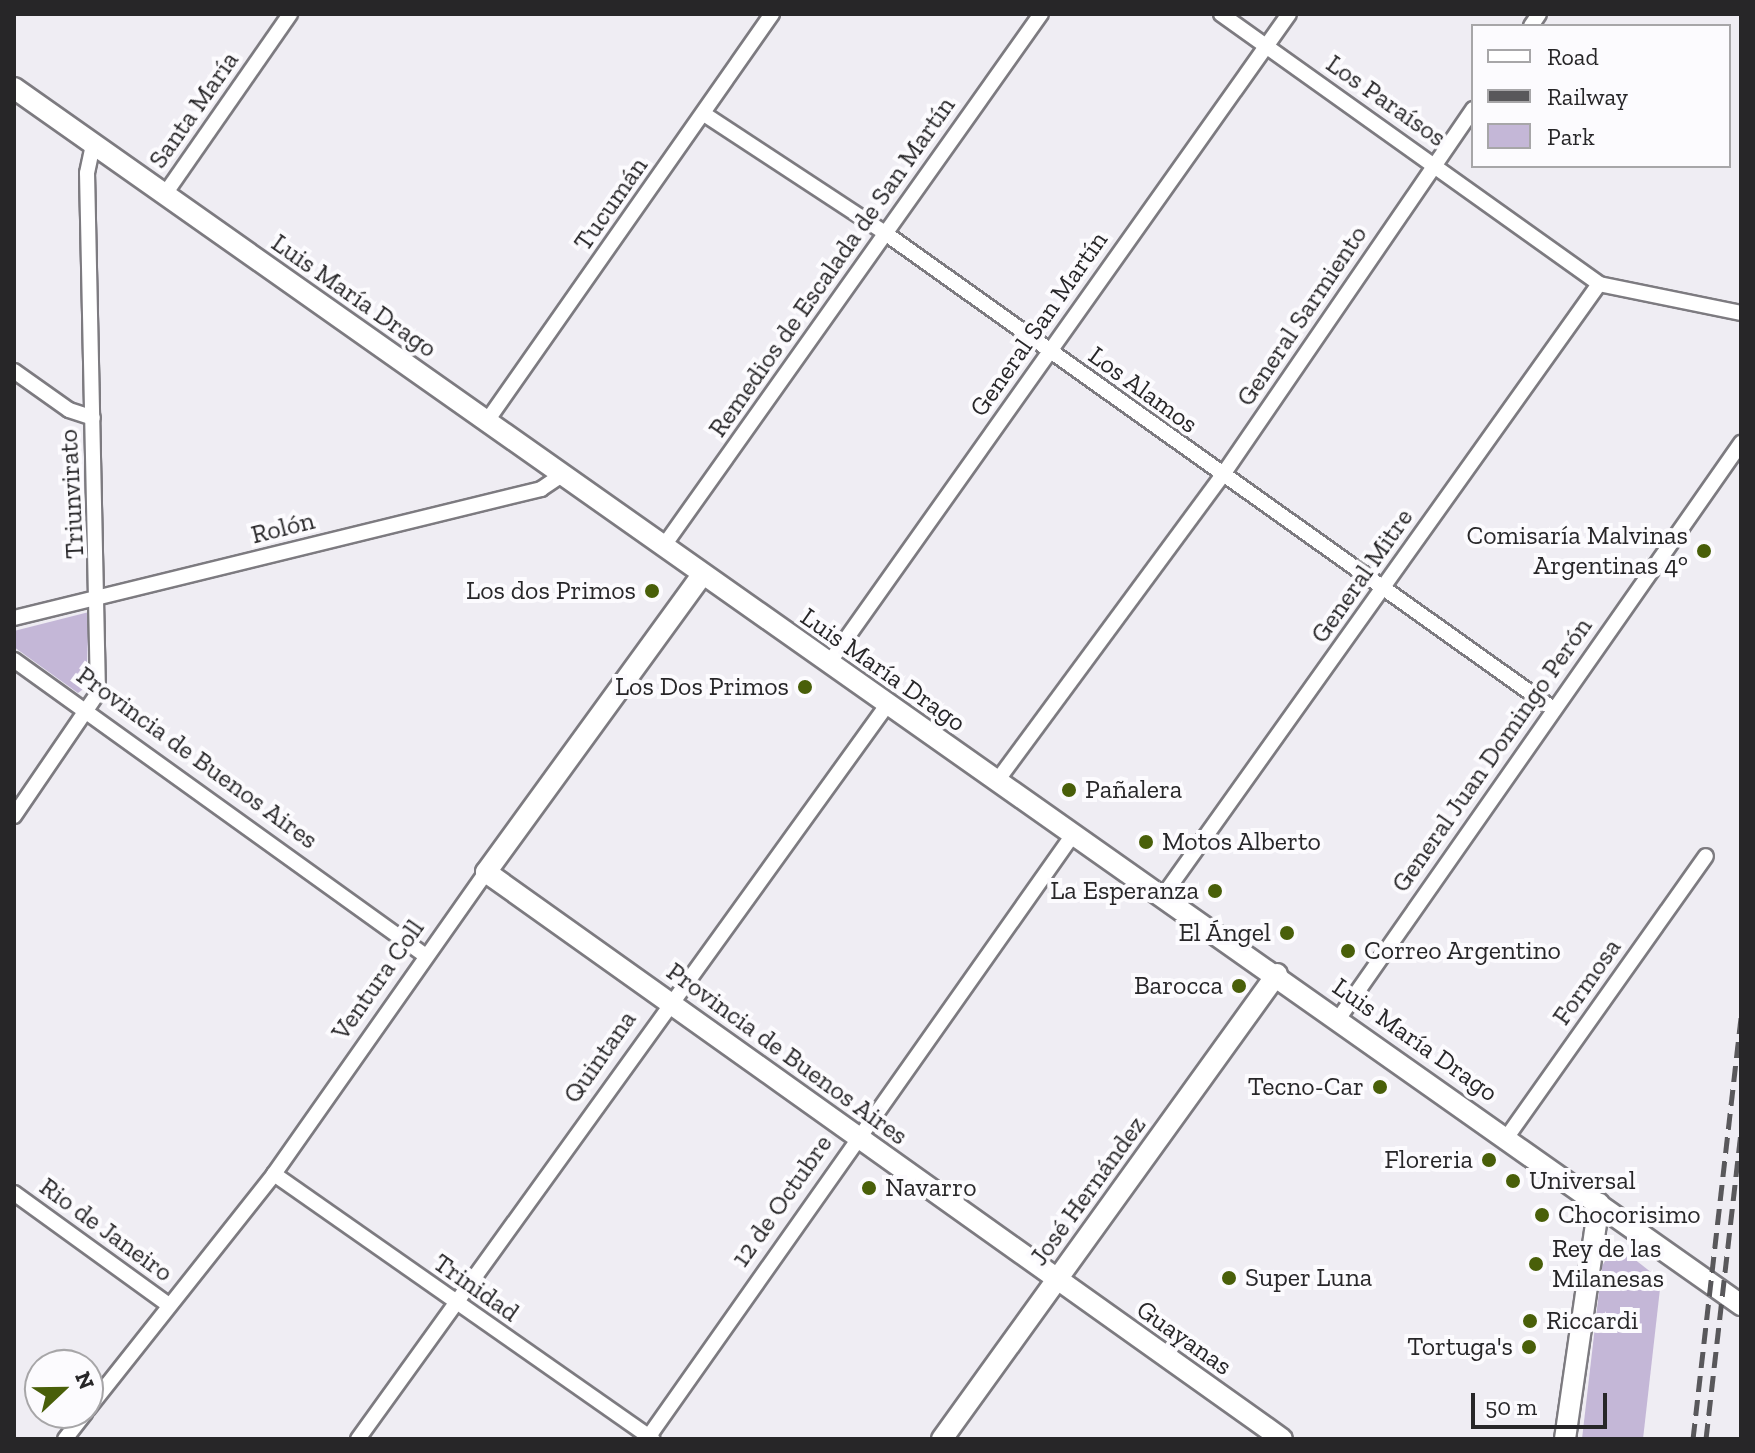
<!DOCTYPE html>
<html>
<head>
<meta charset="utf-8">
<style>
  body { margin:0 }
  #map { position:relative; width:1755px; height:1453px; overflow:hidden; background:#efedf3; font-family:"Zilla Slab",serif }
  div>[style] { position:absolute }
  .green>* { inset:0; background:#c4b7d7 }
  .roads { filter:drop-shadow(2px 0 #7d7b80) drop-shadow(-2px 0 #7d7b80) drop-shadow(0 2px #7d7b80) drop-shadow(0 -2px #7d7b80) }
  .street>* { height:14px; margin:-7px; padding:0 7px; transform-origin:7px; border-radius:7px; background:#fff }
  .secondary>* { height:20px; margin:-10px; padding:0 10px; transform-origin:10px; border-radius:10px; background:#fff }
  .rail>* { height:5px; margin-top:-2.5px; transform-origin:0; background:repeating-linear-gradient(90deg,#59585b 0 16px,transparent 0 24px) }
  .dots>* { width:22px; height:22px; translate:-50% -50%; box-sizing:border-box; border:4px solid #fcfbfe; border-radius:50% }
  span { translate:-50% -50%; white-space:nowrap; text-align:center; line-height:1.15; -webkit-text-stroke:8px #fcfbfe; paint-order:stroke }
  .street-label { font-size:26px; color:#272628 }
  .poi-label { font-size:26px; color:#272628 }
  .right { translate:-100% -50%; text-align:right }
  .left { translate:0 -50%; text-align:left }
  .frame { position:absolute; inset:0; border:16px solid #272628; pointer-events:none }
  .legend { position:absolute; left:1471px; top:24px; width:260px; height:144px; box-sizing:border-box; background:#fcfbfe; border:2px solid #a7a6a8; margin:0; padding:10px 14px; list-style:none; font-size:24px; color:#272628 }
  .legend li { display:flex; align-items:center; gap:16px; height:40px }
  .legend b { width:40px; border:2px solid #a7a6a8 }
  .north { position:absolute; left:24px; top:1349px; width:80px; height:80px; box-sizing:border-box; background:#fcfbfe; border:2px solid #a7a6a8; border-radius:50%; rotate:68deg; font-size:22px; font-weight:700; line-height:32px; text-align:center; color:#272628 }
  .north::after { content:''; display:block; margin:auto; width:28px; height:36px; background:#495f09; clip-path:polygon(50% 0,100% 100%,50% 72%,0 100%) }
  .scale { position:absolute; left:1471px; top:1393px; width:136px; height:36px; box-sizing:border-box; border:4px solid #272628; border-top:0; padding-left:10px; font-size:24px; line-height:28px; white-space:nowrap; color:#272628; -webkit-text-stroke:6px #fcfbfe; paint-order:stroke }
</style>
</head>
<body>
<div id="map">
  <div class="green">
    <i style="clip-path:polygon(89px 612px,86px 687px,78px 693px,14px 647px,14px 631px)"></i>
    <i style="clip-path:polygon(1624px 1251px,1661px 1280px,1643px 1439px,1582px 1439px,1602px 1266px,1611px 1252px)"></i>
  </div>
  <div class="roads">
    <div class="street">
      <i style="left:1221px;top:14px;width:465px;rotate:35.5deg"></i>
      <i style="left:1599px;top:284px;width:145px;rotate:11.5deg"></i>
      <i style="left:1531px;top:26px;width:14px;rotate:-56deg"></i>
      <i style="left:704px;top:114px;width:217px;rotate:33.3deg"></i>
      <i style="left:885px;top:233px;width:819px;rotate:35.46deg"></i>
      <i style="left:165px;top:194px;width:219px;rotate:-55.2deg"></i>
      <i style="left:14px;top:371px;width:67px;rotate:35.3deg"></i>
      <i style="left:69px;top:410px;width:25px;rotate:18deg"></i>
      <i style="left:487px;top:421px;width:497px;rotate:-55deg"></i>
      <i style="left:663px;top:547px;width:653px;rotate:-54.66deg"></i>
      <i style="left:14px;top:618px;width:543px;rotate:-13.75deg"></i>
      <i style="left:541px;top:489px;width:23px;rotate:-34deg"></i>
      <i style="left:14px;top:660px;width:507px;rotate:35.7deg"></i>
      <i style="left:829px;top:663px;width:795px;rotate:-54.67deg"></i>
      <i style="left:997px;top:781px;width:379px;rotate:-53.6deg"></i>
      <i style="left:1222px;top:476px;width:445px;rotate:-55.6deg"></i>
      <i style="left:14px;top:816px;width:149px;rotate:-55.7deg"></i>
      <i style="left:98px;top:693px;width:520px;rotate:-91.21deg"></i>
      <i style="left:87px;top:173px;width:30px;rotate:-78deg"></i>
      <i style="left:1163px;top:896px;width:751px;rotate:-54.53deg"></i>
      <i style="left:1339px;top:1018px;width:702px;rotate:-55.04deg"></i>
      <i style="left:1507px;top:1137px;width:344px;rotate:-54.7deg"></i>
      <i style="left:274px;top:1174px;width:462px;rotate:35deg"></i>
      <i style="left:14px;top:1193px;width:191px;rotate:35.9deg"></i>
      <i style="left:88px;top:1409px;width:300px;rotate:-51.6deg"></i>
      <i style="left:274px;top:1174px;width:369px;rotate:-54.9deg"></i>
      <i style="left:65px;top:1439px;width:33px;rotate:-52deg"></i>
      <i style="left:358px;top:1439px;width:905px;rotate:-54.22deg"></i>
      <i style="left:647px;top:1439px;width:738px;rotate:-54.82deg"></i>
    </div>
    <div class="secondary">
      <i style="left:14px;top:88px;width:2113px;rotate:35.17deg"></i>
      <i style="left:702px;top:575px;width:367px;rotate:126deg"></i>
      <i style="left:486px;top:872px;width:977px;rotate:35.46deg"></i>
      <i style="left:942px;top:1439px;width:573px;rotate:-54.23deg"></i>
      <i style="left:1565px;top:1439px;width:238px;rotate:-81.8deg"></i>
    </div>
  </div>
  <div class="rail">
    <i style="left:1693px;top:1439px;width:424px;rotate:-83.5deg"></i>
    <i style="left:1706px;top:1439px;width:308px;rotate:-83.5deg"></i>
  </div>
  <div class="dots">
    <i style="left:1704px;top:551px;background:#495f09"></i>
    <i style="left:652px;top:591px;background:#495f09"></i>
    <i style="left:805px;top:687px;background:#495f09"></i>
    <i style="left:1069px;top:790px;background:#495f09"></i>
    <i style="left:1146px;top:842px;background:#495f09"></i>
    <i style="left:1215px;top:891px;background:#495f09"></i>
    <i style="left:1287px;top:933px;background:#495f09"></i>
    <i style="left:1348px;top:951px;background:#495f09"></i>
    <i style="left:1239px;top:986px;background:#495f09"></i>
    <i style="left:1380px;top:1087px;background:#495f09"></i>
    <i style="left:1489px;top:1160px;background:#495f09"></i>
    <i style="left:1513px;top:1181px;background:#495f09"></i>
    <i style="left:869px;top:1188px;background:#495f09"></i>
    <i style="left:1542px;top:1215px;background:#495f09"></i>
    <i style="left:1536px;top:1264px;background:#495f09"></i>
    <i style="left:1229px;top:1278px;background:#495f09"></i>
    <i style="left:1530px;top:1321px;background:#495f09"></i>
    <i style="left:1529px;top:1347px;background:#495f09"></i>
  </div>
  <div class="street-label">
    <span style="left:1386px;top:101px;rotate:35deg">Los Paraísos</span>
    <span style="left:194px;top:110px;rotate:-55deg">Santa María</span>
    <span style="left:611px;top:204px;rotate:-55deg">Tucumán</span>
    <span style="left:832px;top:267px;rotate:-55deg">Remedios de Escalada de San Martín</span>
    <span style="left:354px;top:296px;rotate:35deg">Luis María Drago</span>
    <span style="left:1302px;top:316px;rotate:-56deg">General Sarmiento</span>
    <span style="left:1039px;top:324px;rotate:-55deg">General San Martín</span>
    <span style="left:1143px;top:390px;rotate:36deg">Los Alamos</span>
    <span style="left:72px;top:494px;rotate:-93deg">Triunvirato</span>
    <span style="left:283px;top:528px;rotate:-14deg">Rolón</span>
    <span style="left:1362px;top:576px;rotate:-55deg">General Mitre</span>
    <span style="left:883px;top:670px;rotate:35deg">Luis María Drago</span>
    <span style="left:1492px;top:755px;rotate:-55deg">General Juan Domingo Perón</span>
    <span style="left:197px;top:758px;rotate:36deg">Provincia de Buenos Aires</span>
    <span style="left:378px;top:980px;rotate:-55deg">Ventura Coll</span>
    <span style="left:1587px;top:982px;rotate:-55deg">Formosa</span>
    <span style="left:1415px;top:1040px;rotate:35deg">Luis María Drago</span>
    <span style="left:787px;top:1054px;rotate:36deg">Provincia de Buenos Aires</span>
    <span style="left:600px;top:1057px;rotate:-55deg">Quintana</span>
    <span style="left:1088px;top:1191px;rotate:-54deg">José Hernández</span>
    <span style="left:782px;top:1201px;rotate:-55deg">12 de Octubre</span>
    <span style="left:106px;top:1230px;rotate:36deg">Rio de Janeiro</span>
    <span style="left:476px;top:1288px;rotate:35deg">Trinidad</span>
    <span style="left:1184px;top:1338px;rotate:35deg">Guayanas</span>
  </div>
  <div class="poi-label">
    <span class="right" style="left:1688px;top:551px">Comisaría Malvinas<br>Argentinas 4°</span>
    <span class="right" style="left:636px;top:591px">Los dos Primos</span>
    <span class="right" style="left:789px;top:687px">Los Dos Primos</span>
    <span class="left" style="left:1085px;top:790px">Pañalera</span>
    <span class="left" style="left:1162px;top:842px">Motos Alberto</span>
    <span class="right" style="left:1199px;top:891px">La Esperanza</span>
    <span class="right" style="left:1271px;top:933px">El Ángel</span>
    <span class="left" style="left:1364px;top:951px">Correo Argentino</span>
    <span class="right" style="left:1223px;top:986px">Barocca</span>
    <span class="right" style="left:1364px;top:1087px">Tecno-Car</span>
    <span class="right" style="left:1473px;top:1160px">Floreria</span>
    <span class="left" style="left:1529px;top:1181px">Universal</span>
    <span class="left" style="left:885px;top:1188px">Navarro</span>
    <span class="left" style="left:1558px;top:1215px">Chocorisimo</span>
    <span class="left" style="left:1552px;top:1264px">Rey de las<br>Milanesas</span>
    <span class="left" style="left:1245px;top:1278px">Super Luna</span>
    <span class="left" style="left:1546px;top:1321px">Riccardi</span>
    <span class="right" style="left:1513px;top:1347px">Tortuga's</span>
  </div>
  <div class="frame"></div>
  <ul class="legend">
  <li><b style="height:10px;background:#fff"></b>Road</li>
  <li><b style="height:10px;background:#59585b"></b>Railway</li>
  <li><b style="height:22px;background:#c4b7d7"></b>Park</li>
  </ul>
  <div class="north">N</div>
  <div class="scale">50 m</div>
</div>
</body>
</html>
